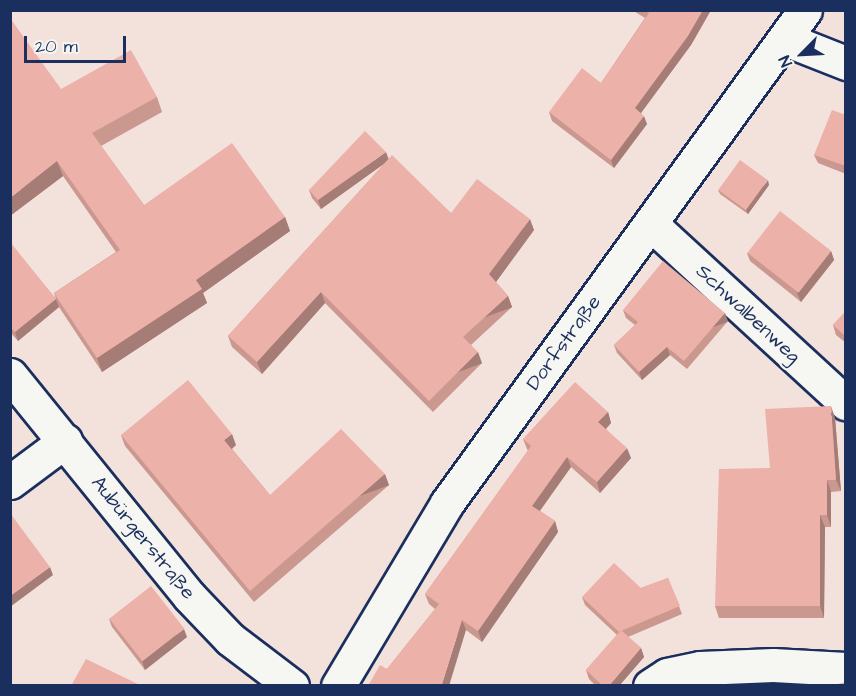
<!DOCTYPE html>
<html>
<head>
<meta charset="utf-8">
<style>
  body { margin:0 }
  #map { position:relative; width:856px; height:696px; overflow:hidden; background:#f3e1dc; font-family:"Architects Daughter",sans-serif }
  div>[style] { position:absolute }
  .roads { filter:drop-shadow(2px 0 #1b2f5e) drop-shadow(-2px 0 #1b2f5e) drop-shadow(0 2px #1b2f5e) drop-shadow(0 -2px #1b2f5e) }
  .street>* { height:33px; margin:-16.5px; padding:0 16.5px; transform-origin:16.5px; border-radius:16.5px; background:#f6f6f2 }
  .wall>* { inset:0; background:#cb9890 }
  .shaded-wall>* { inset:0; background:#a57c76; transform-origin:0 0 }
  .building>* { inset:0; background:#ecb1a8; transform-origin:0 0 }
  span { translate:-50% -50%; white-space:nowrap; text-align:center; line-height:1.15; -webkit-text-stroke:4.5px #f6f6f2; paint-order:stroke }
  .street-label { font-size:20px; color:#1b2f5e }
  .frame { position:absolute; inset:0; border:12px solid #1b2f5e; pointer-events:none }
  .north { position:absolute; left:772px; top:24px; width:60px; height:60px; -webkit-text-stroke:4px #f6f6f2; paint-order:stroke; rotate:246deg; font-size:16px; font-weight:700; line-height:24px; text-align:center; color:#1b2f5e }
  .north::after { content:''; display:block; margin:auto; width:21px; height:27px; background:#1b2f5e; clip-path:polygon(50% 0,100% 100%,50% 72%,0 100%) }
  .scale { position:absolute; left:24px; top:36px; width:102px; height:27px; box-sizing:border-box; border:3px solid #1b2f5e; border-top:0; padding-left:8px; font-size:18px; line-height:21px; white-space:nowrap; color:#1b2f5e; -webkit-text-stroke:4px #f6f6f2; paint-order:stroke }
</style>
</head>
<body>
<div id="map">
  <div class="roads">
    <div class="street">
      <i style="left:785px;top:39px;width:66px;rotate:21.5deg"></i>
      <i style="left:651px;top:224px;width:265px;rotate:42.6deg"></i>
      <i style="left:10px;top:375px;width:284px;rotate:51deg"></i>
      <i style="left:189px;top:596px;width:59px;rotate:46.4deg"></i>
      <i style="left:230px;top:639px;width:78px;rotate:37.2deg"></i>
      <i style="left:10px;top:482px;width:69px;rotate:-36.7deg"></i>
      <i style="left:338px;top:686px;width:213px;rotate:-59.2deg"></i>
      <i style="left:447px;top:503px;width:609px;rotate:-54.01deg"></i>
      <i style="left:650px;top:686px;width:20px;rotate:-33deg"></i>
      <i style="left:667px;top:675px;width:34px;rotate:-12deg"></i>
      <i style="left:700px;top:668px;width:73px;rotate:-2.4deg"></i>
      <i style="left:773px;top:665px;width:73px;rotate:3.1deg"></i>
    </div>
  </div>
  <div class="wall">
    <i style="clip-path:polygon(632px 10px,711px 10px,691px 45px,641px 113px,647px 124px,614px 168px,552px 121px,549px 112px,601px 83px,645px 18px)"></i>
    <i style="clip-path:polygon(61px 89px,157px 97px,162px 112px,101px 146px,144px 205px,285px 217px,290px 231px,203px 293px,207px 303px,102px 372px,59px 307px,18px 341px,10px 332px,10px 244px,56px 299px,54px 293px,116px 252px,63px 176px,10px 216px)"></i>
    <i style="clip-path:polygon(846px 115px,846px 174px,818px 163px,814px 155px)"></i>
    <i style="clip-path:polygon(389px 159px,451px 213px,534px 230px,496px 282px,508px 296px,512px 307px,471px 345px,482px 363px,433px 412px,325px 303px,262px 374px,232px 347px,228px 336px,384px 164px,321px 209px,312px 198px,309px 190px)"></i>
    <i style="clip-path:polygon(769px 185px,748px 214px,720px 194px,718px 190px)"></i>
    <i style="clip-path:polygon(831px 251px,834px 260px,801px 302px,750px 261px,747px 253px)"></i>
    <i style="clip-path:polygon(623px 310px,728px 321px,687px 369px,670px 355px,642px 380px,617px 353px,614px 345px,635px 325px,626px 318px)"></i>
    <i style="clip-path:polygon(846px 311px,846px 343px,836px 335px,833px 325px)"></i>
    <i style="clip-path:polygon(608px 412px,611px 423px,606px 429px,631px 458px,600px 493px,571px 467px,540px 511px,555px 521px,558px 532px,482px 642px,466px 630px,368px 686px,387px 669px,435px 609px,429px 604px,425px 594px,528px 451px,527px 449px,523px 439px)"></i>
    <i style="clip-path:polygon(835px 418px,841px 491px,831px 492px,831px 527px,825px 527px,824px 618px,719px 618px,715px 606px,770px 468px)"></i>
    <i style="clip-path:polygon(121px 435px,236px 445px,232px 449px,270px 495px,389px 485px,254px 602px,125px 446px)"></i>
    <i style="clip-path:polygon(668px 578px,682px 614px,628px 637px,641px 648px,644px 657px,619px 686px,596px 686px,589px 679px,586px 670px,617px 635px,585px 605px,582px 597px,641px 588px)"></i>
    <i style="clip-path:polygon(109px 619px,187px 637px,145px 670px,112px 627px)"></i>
  </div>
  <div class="shaded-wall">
    <i style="clip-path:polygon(703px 10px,711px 10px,691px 45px,638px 117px,635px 108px)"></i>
    <i style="clip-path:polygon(644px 116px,647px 124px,614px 168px,611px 160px)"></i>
    <i style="clip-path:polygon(386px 152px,389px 160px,321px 209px,318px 200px)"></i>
    <i style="clip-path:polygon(57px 161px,63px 176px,10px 216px,10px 198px)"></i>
    <i style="clip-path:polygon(768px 180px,769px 185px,748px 214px,746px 210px)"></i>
    <i style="clip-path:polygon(285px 217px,290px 231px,203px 293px,207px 303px,102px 372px,97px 358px,196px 280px)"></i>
    <i style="clip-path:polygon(530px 219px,534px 230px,493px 286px,489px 274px)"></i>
    <i style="clip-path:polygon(831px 251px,834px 260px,801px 302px,797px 293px)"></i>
    <i style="clip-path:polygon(321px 292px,325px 303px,262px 374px,257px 362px)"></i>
    <i style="left:508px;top:296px;width:12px;height:61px;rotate:70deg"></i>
    <i style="clip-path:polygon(56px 299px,59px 307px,18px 341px,15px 332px)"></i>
    <i style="left:725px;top:313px;width:9px;height:63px;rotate:69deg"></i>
    <i style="clip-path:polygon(667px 347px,670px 355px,642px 380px,639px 372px)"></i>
    <i style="left:478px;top:352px;width:12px;height:69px;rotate:70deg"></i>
    <i style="clip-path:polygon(831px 406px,835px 418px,841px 491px,836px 480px)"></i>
    <i style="clip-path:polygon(608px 412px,611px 423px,602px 433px,598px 422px)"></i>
    <i style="clip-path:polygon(232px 434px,236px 445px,228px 452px,224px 440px)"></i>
    <i style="clip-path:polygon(627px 448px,631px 458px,600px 493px,597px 482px)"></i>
    <i style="clip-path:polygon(567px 457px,571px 467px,536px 516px,532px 506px)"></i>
    <i style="left:385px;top:474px;width:12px;height:179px;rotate:70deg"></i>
    <i style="clip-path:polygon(827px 480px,831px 492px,831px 527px,827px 515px)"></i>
    <i style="clip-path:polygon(820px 515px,825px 527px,824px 618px,820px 606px)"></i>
    <i style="clip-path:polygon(555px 521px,558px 532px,482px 642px,478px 631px)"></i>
    <i style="clip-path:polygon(50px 567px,53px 575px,10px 607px,10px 596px)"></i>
    <i style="clip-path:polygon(462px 620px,466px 630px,449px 686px,442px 684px)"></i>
    <i style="clip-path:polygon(184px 629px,187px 637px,145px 670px,142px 661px)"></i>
    <i style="clip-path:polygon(641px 648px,644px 657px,619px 686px,609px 686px)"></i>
  </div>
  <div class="building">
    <i style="clip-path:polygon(644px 10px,703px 10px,688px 36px,635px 108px,644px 116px,611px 160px,549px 112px,582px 68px,601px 83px,649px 13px)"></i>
    <i style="clip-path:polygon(10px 18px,61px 89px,131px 50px,157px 97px,92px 133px,144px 205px,232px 143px,285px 217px,196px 280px,202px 289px,97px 358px,54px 293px,120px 250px,57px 161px,10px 198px)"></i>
    <i style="clip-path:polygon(832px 110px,846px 115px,846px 166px,814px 155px)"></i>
    <i style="clip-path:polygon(365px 131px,386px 152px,318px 200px,309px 190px)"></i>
    <i style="clip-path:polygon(392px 155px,451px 213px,477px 179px,530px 219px,489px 274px,508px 296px,463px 337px,478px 352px,429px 401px,321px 292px,257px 362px,228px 336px)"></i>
    <i style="left:740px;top:160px;width:34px;height:37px;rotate:36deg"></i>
    <i style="left:780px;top:211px;width:65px;height:53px;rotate:38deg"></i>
    <i style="clip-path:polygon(11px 243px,56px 299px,15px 332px,10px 327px)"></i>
    <i style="clip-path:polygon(663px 261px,725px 313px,684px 361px,667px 347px,639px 372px,614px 345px,638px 322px,623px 310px)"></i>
    <i style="clip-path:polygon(846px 311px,846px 337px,833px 325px)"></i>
    <i style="clip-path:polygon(188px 380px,232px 434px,224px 440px,270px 495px,341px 429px,385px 474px,250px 591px,121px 435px)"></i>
    <i style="clip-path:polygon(575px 382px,608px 412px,598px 422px,627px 448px,597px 482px,567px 457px,532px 506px,555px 521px,478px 631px,462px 620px,442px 684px,456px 686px,368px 686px,380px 665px,387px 669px,439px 604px,425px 594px,531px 446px,523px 439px)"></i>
    <i style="clip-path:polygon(831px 406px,836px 480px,827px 480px,827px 515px,820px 515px,820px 606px,715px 606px,719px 469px,770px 468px,765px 409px)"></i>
    <i style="clip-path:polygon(10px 513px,50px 567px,10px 596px)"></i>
    <i style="clip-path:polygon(614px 563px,641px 588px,668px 578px,680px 606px,621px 631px,621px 630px,619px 632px,582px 597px)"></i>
    <i style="left:151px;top:586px;width:54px;height:53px;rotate:52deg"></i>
    <i style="clip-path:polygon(621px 630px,641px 648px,609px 686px,603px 686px,586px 670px)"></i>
    <i style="clip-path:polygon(86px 659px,142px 686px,71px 686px)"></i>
    <i style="clip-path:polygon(846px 682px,846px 686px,829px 686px)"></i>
  </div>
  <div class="street-label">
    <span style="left:748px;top:314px;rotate:43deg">Schwalbenweg</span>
    <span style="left:564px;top:343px;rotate:-54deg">Dorfstraße</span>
    <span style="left:143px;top:538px;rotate:51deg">Aubürgerstraße</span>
  </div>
  <div class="frame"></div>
  <div class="north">N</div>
  <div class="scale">20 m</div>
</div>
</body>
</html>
